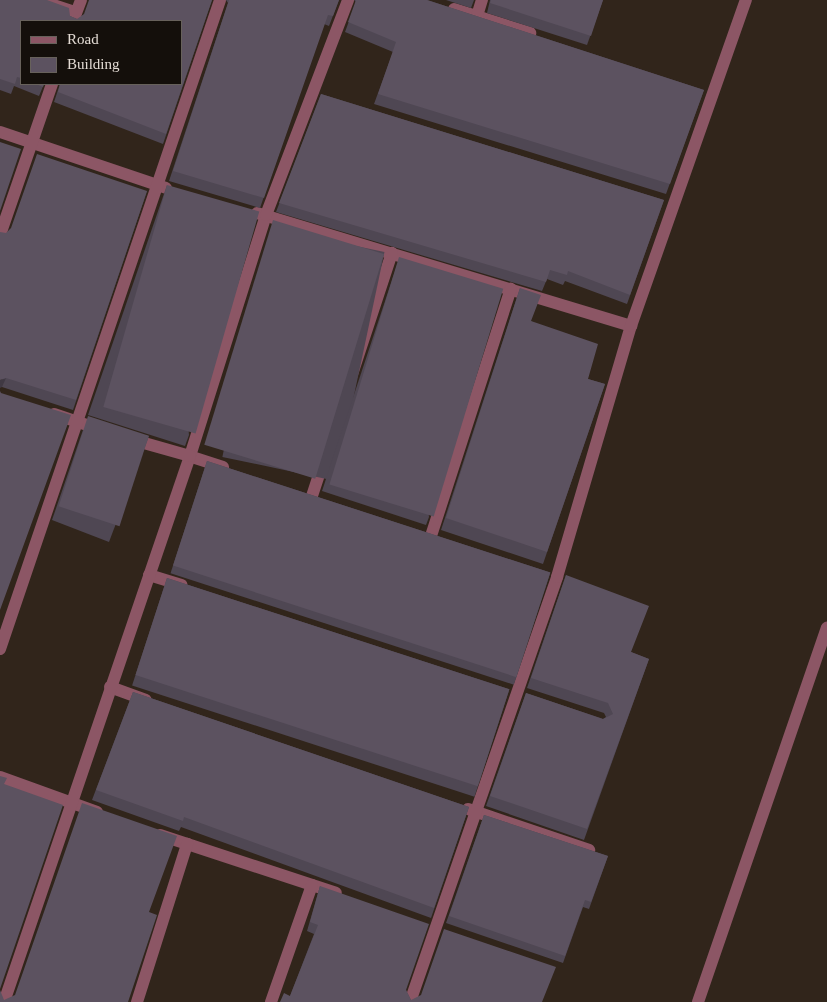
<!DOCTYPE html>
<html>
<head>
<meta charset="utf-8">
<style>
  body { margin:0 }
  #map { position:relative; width:827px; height:1002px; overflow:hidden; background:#31251b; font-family:Georgia,serif }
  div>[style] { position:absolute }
  .minor>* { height:12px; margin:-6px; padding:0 6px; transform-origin:6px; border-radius:6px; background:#8c5665 }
  .wall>* { inset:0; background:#4f4753; transform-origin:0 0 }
  .shaded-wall>* { inset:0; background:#403943 }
  .building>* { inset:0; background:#5c5260; transform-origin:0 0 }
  span { translate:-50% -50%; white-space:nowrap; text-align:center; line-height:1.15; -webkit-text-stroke:4.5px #140f0b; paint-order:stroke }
  .legend { position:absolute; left:20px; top:20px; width:162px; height:65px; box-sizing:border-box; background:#140f0b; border:1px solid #67615b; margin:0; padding:6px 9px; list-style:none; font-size:15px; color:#e3dbd4 }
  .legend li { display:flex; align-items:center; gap:10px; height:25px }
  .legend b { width:25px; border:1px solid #67615b }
</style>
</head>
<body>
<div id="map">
  <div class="minor">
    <i style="left:38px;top:0;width:40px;rotate:18deg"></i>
    <i style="left:454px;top:9px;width:80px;rotate:17.5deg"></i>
    <i style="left:477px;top:16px;width:17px;rotate:-73deg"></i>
    <i style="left:73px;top:21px;width:22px;rotate:-69deg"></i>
    <i style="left:0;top:132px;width:175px;rotate:18.6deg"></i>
    <i style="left:257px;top:213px;width:391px;rotate:16.8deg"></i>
    <i style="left:0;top:235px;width:160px;rotate:-71deg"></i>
    <i style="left:54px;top:414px;width:47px;rotate:18.4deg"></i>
    <i style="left:223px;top:467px;width:35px;rotate:-162deg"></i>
    <i style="left:190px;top:456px;width:253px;rotate:-72.5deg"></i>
    <i style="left:266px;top:215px;width:230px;rotate:-69.1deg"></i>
    <i style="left:312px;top:496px;width:256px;rotate:-71.8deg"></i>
    <i style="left:431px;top:536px;width:260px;rotate:-72.1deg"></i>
    <i style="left:149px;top:575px;width:34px;rotate:17deg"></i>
    <i style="left:0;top:649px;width:685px;rotate:-71.27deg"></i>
    <i style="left:110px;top:687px;width:38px;rotate:20deg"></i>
    <i style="left:0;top:777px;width:103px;rotate:19.8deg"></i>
    <i style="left:468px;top:809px;width:128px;rotate:18.7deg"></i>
    <i style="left:160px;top:835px;width:185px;rotate:18.2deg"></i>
    <i style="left:4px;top:1002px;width:577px;rotate:-71.19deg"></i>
    <i style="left:190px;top:456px;width:62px;rotate:-164.2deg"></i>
    <i style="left:137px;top:1002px;width:166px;rotate:-72.4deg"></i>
    <i style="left:271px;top:1002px;width:124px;rotate:-70.7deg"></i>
    <i style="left:410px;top:1002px;width:450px;rotate:-70.9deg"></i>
    <i style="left:557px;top:577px;width:262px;rotate:-73.6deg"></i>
    <i style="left:631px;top:326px;width:346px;rotate:-70.6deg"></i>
    <i style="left:698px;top:1002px;width:396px;rotate:-71deg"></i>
  </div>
  <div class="wall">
    <i style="clip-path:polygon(0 0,70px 16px,77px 19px,212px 0,163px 144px,54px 102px,60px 84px,181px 84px,21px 21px,21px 84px,44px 84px,39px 96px,14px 86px,11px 94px,0 90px)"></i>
    <i style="clip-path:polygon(226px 0,339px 0,329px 26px,324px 24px,260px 208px,169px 181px,228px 3px)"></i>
    <i style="clip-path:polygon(354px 0,427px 0,704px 90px,666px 194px,374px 104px,393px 52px,345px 32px,356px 2px)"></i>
    <i style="clip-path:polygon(446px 0,474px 0,471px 8px)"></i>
    <i style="clip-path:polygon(490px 0,603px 0,587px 45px,487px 13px)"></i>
    <i style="clip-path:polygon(321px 94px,664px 200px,627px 304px,565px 281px,563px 285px,547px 279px,542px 291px,276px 212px)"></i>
    <i style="clip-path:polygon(167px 185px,189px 435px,185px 446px,88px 415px)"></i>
    <i style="clip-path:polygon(147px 191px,73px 410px,2px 387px,6px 233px)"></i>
    <i style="left:271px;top:228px;width:116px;height:234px;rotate:12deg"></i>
    <i style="clip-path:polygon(397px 265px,429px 517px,426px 525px,322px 491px)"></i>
    <i style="clip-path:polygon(520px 288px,531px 321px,588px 379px,605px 384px,543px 564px,441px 530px)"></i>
    <i style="clip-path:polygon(83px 430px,149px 436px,109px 542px,52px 520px)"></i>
    <i style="left:207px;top:461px;width:361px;height:118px;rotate:18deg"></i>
    <i style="clip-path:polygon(566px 575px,631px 652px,649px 659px,584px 840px,486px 806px,526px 693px,603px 719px,606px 717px,604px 713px,527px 688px)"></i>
    <i style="left:167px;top:578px;width:360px;height:113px;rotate:18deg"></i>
    <i style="clip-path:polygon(133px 692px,469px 807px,431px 918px,181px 827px,179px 831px,92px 800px)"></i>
    <i style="clip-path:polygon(484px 815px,608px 856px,589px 909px,583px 907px,563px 963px,446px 923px)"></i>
    <i style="clip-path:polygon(320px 886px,406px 990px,411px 1000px,542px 1002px,280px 1002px,290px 996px,314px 934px,307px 931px)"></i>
  </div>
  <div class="shaded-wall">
    <i style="clip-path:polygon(6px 378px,2px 387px,0 388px,0 380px)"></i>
  </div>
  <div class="building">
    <i style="clip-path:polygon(0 0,47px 0,69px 8px,70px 16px,77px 19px,84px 14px,89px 0,212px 0,166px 134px,58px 92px,60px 84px,181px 84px,181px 21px,21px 21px,21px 78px,17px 77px,15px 84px,0 79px)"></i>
    <i style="clip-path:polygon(229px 0,339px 0,333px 16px,328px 15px,264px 198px,173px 171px)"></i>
    <i style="clip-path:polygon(356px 0,427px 0,704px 90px,670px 184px,378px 94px,396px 42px,348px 22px)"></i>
    <i style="clip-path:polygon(491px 0,603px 0,591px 36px,490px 3px)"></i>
    <i style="clip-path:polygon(36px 84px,44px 84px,43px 87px)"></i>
    <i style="clip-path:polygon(321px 94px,664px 200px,630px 295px,568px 271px,567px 275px,550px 270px,546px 282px,279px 203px)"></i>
    <i style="clip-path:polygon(0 142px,21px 149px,0 211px)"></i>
    <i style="clip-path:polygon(37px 154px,147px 191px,76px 400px,6px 378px,0 380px,0 232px,6px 233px,11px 228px)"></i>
    <i style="left:167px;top:185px;width:96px;height:231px;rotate:16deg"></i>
    <i style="left:273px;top:220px;width:116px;height:235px;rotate:17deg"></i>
    <i style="left:399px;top:257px;width:109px;height:238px;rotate:17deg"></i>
    <i style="clip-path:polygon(520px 288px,541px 295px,531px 321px,598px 344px,588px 379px,605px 384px,547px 552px,446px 518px)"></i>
    <i style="clip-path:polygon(0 391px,1px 393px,71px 415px,0 610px)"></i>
    <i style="left:88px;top:416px;width:64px;height:95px;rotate:18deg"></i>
    <i style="left:207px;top:461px;width:361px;height:110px;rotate:18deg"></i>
    <i style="clip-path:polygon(566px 575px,649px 606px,631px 652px,649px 659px,587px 829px,490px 796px,526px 693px,603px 719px,613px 714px,608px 703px,531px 678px)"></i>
    <i style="left:167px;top:578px;width:360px;height:102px;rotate:18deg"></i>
    <i style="clip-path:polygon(133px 692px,469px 807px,434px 908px,184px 817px,183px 821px,96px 790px)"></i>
    <i style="clip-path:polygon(0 776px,7px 778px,4px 784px,63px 805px,0 989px)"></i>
    <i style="clip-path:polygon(82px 803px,177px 836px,149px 912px,157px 915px,128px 1002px,0 1002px,0 990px,4px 1000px,15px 995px)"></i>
    <i style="clip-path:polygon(484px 815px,608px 856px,591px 902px,585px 900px,565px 956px,449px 916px)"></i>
    <i style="clip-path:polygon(320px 886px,429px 924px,406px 990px,411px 1000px,421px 995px,444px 929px,556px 967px,542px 1002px,280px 1002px,284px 993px,290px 996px,318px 925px,310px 922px)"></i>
  </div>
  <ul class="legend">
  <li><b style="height:6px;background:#8c5665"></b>Road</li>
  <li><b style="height:14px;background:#5c5260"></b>Building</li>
  </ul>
</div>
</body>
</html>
